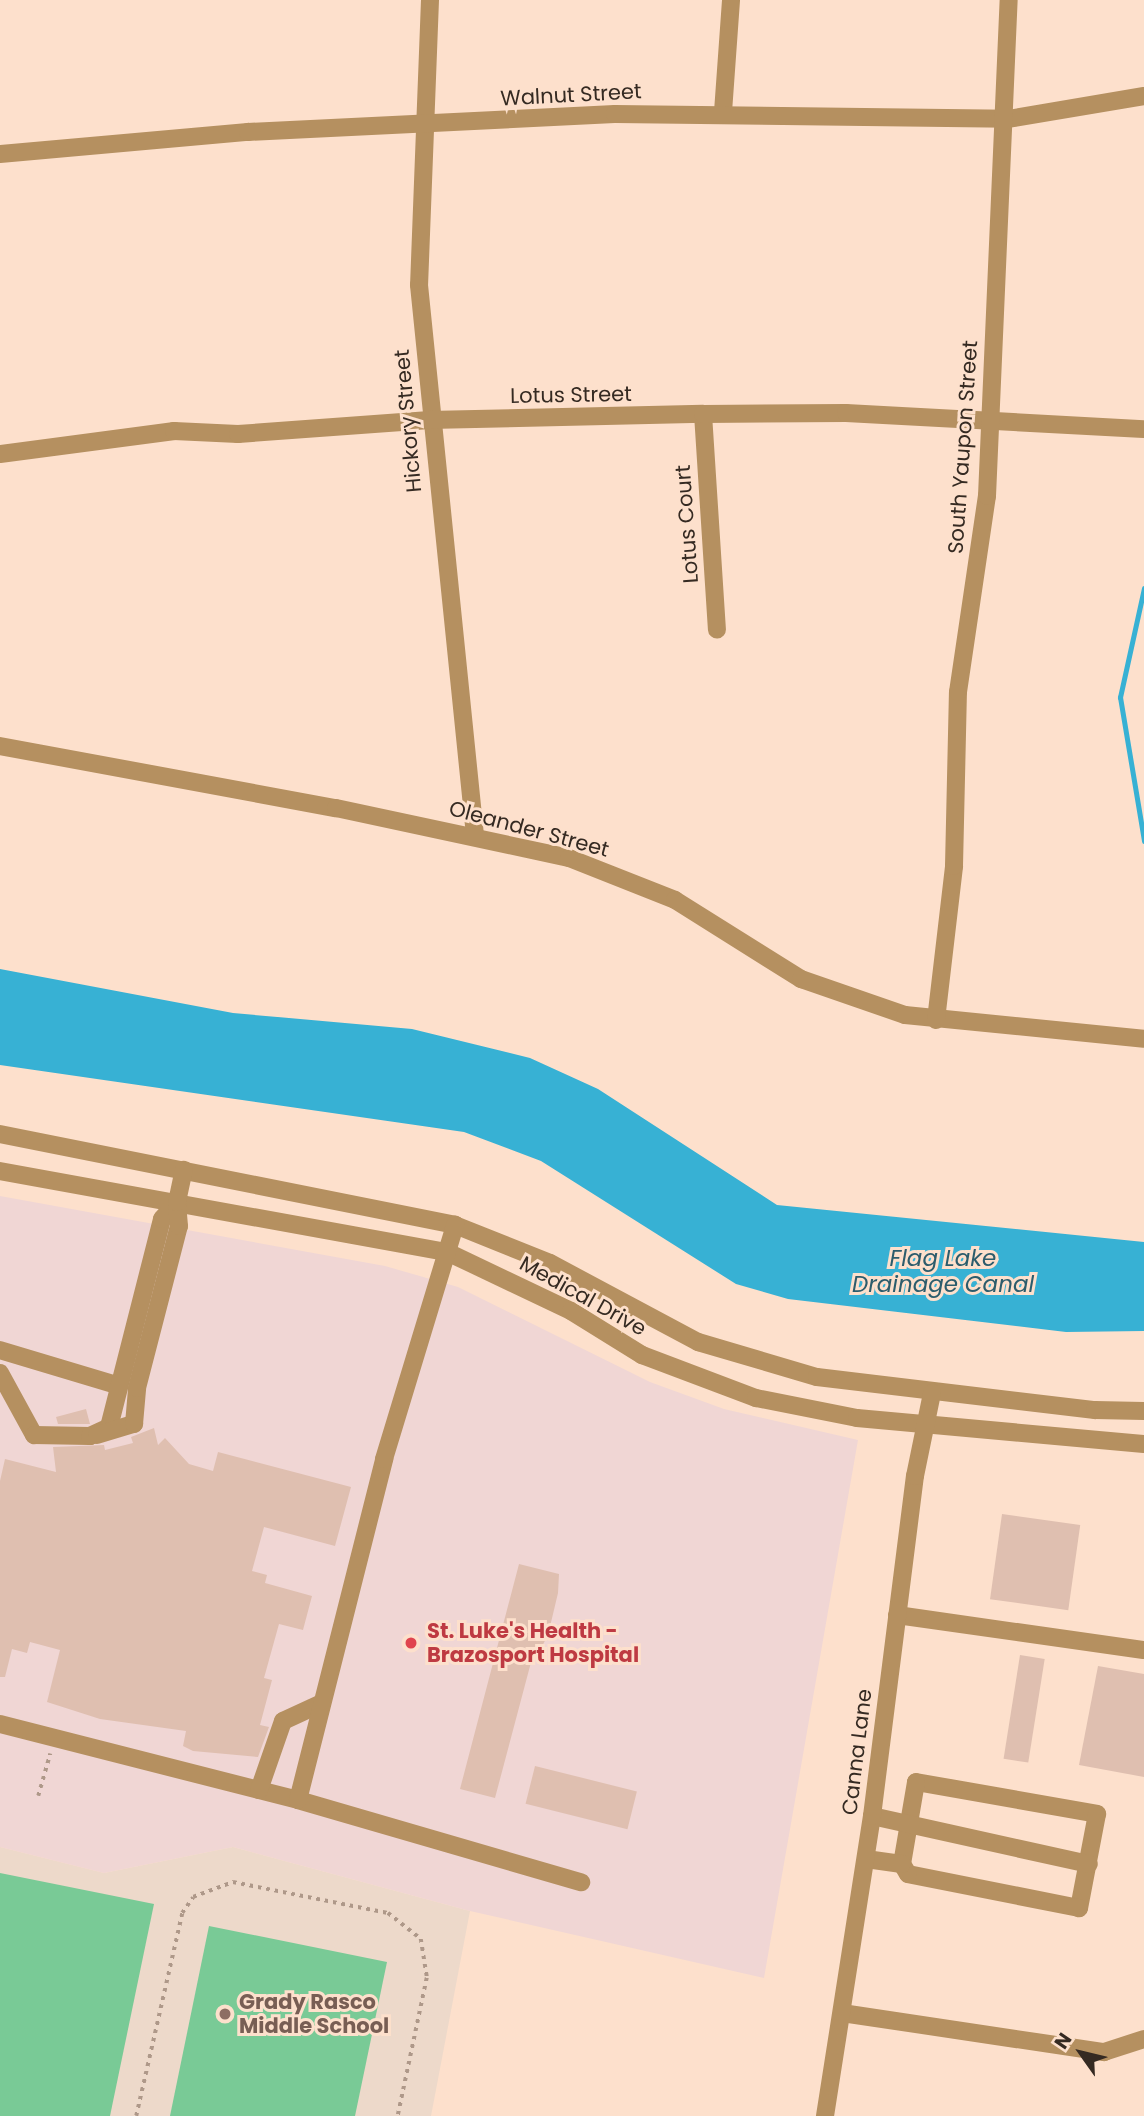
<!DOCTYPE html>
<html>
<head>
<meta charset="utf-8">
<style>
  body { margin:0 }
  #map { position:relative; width:1144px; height:2116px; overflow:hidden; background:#fde0cc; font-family:Poppins,sans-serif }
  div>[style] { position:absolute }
  .education>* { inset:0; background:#edd9ca }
  .medical>* { inset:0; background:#f0d6d4 }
  .green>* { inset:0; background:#79ca96 }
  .water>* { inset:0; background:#37b1d4 }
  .stream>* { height:5px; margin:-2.5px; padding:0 2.5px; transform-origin:2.5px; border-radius:2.5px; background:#37b1d4 }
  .building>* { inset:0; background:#dfbfb0; transform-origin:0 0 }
  .path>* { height:3.5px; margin-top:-1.75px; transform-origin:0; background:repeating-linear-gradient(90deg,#ae9889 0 3.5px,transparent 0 8.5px) }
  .minor>* { height:18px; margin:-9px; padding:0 9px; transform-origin:9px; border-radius:9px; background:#b59060 }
  .dots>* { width:19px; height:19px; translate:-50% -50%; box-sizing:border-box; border:4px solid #fde0cc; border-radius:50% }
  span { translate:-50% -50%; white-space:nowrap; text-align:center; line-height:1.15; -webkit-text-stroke:6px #fde0cc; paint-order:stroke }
  .street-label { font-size:21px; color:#352a22 }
  .health-label { font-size:21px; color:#be3a42; font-weight:700 }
  .left { translate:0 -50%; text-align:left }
  .education-label { font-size:21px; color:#785e54; font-weight:700 }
  .water-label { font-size:23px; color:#2c5c6c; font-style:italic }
  .north { position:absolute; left:1046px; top:2018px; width:70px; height:70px; -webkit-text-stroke:5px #fde0cc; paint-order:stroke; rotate:304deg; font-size:19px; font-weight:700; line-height:28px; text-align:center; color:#352a22 }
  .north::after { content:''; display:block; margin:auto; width:24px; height:32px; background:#352a22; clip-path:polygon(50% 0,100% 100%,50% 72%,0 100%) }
</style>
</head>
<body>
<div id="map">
  <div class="education">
    <i style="clip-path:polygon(0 1847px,104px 1873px,233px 1847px,470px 1911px,431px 2116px,0 2116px)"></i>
  </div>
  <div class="medical">
    <i style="clip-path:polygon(0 1196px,385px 1266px,458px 1287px,650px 1382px,724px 1409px,858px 1440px,764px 1978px,470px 1911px,233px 1847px,104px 1873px,0 1847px)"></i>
  </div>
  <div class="green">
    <i style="clip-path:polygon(0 1873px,154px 1904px,110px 2116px,0 2116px)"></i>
    <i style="clip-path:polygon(209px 1926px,387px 1962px,355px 2116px,170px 2116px)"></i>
  </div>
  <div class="water">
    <i style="clip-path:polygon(0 969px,233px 1013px,412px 1029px,530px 1058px,598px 1089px,777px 1205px,1144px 1242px,1144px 1331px,1066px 1332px,788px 1299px,736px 1284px,541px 1161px,464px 1132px,0 1065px)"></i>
  </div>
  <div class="stream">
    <i style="left:1144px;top:588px;width:112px;rotate:102.4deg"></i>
    <i style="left:1120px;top:697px;width:146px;rotate:80.5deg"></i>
  </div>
  <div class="building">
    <i style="clip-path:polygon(86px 1409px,90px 1424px,58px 1424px,56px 1417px)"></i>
    <i style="clip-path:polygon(154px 1428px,158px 1445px,165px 1438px,189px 1464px,213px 1471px,218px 1452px,351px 1487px,335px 1546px,264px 1527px,252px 1571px,267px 1575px,265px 1583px,312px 1596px,303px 1630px,279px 1624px,264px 1678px,272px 1680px,260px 1725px,269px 1727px,258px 1757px,193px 1751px,183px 1746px,186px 1731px,100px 1719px,47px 1702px,60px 1650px,30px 1642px,27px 1653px,12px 1649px,5px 1677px,0 1677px,0 1481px,5px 1459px,56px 1472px,53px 1447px,104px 1445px,105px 1450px,133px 1443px,131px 1437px)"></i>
    <i style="left:1002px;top:1514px;width:79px;height:86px;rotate:8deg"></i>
    <i style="clip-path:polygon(519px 1564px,559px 1574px,558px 1593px,548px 1635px,539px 1652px,534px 1651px,495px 1798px,460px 1789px)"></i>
    <i style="left:1020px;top:1655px;width:25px;height:105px;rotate:9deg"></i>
    <i style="clip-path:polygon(1098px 1666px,1144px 1674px,1144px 1777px,1079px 1765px)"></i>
    <i style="left:535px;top:1766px;width:105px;height:39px;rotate:14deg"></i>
  </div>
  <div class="path">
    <i style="left:38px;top:1796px;width:44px;rotate:-74.1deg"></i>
    <i style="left:136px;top:2116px;width:208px;rotate:-77.2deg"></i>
    <i style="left:182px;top:1913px;width:19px;rotate:-55deg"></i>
    <i style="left:193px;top:1897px;width:43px;rotate:-20.6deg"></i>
    <i style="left:233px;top:1882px;width:158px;rotate:11.3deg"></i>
    <i style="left:388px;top:1913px;width:42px;rotate:38.2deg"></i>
    <i style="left:421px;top:1939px;width:39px;rotate:81deg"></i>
    <i style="left:427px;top:1978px;width:141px;rotate:101.9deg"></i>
  </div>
  <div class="minor">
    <i style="left:430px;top:0;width:285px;rotate:92.2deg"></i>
    <i style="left:419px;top:285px;width:553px;rotate:84.19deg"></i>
    <i style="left:723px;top:112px;width:112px;rotate:-85.9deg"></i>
    <i style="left:0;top:154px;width:249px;rotate:-5.1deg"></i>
    <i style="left:248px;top:132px;width:367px;rotate:-2.8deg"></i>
    <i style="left:615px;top:114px;width:393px;rotate:0.7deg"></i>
    <i style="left:1008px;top:119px;width:138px;rotate:-9.6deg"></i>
    <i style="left:703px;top:414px;width:216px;rotate:86.3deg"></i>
    <i style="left:0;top:454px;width:176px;rotate:-7.5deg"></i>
    <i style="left:174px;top:431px;width:64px;rotate:2.7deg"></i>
    <i style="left:238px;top:434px;width:192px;rotate:-4.2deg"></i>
    <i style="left:429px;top:420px;width:274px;rotate:-1.3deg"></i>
    <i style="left:703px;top:414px;width:143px;rotate:-0.4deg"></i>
    <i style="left:846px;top:413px;width:298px;rotate:3.1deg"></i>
    <i style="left:0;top:746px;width:342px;rotate:10.5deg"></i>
    <i style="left:336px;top:808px;width:238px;rotate:12.1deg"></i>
    <i style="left:569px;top:858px;width:114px;rotate:21.6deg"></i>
    <i style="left:675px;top:900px;width:149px;rotate:32.1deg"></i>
    <i style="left:801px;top:979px;width:110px;rotate:19.1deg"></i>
    <i style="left:905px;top:1015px;width:240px;rotate:5.7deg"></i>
    <i style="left:936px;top:1020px;width:155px;rotate:-83.3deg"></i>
    <i style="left:954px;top:866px;width:174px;rotate:-88.7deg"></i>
    <i style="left:958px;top:692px;width:198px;rotate:-81.6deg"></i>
    <i style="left:987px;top:496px;width:496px;rotate:-87.5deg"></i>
    <i style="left:0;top:1134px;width:464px;rotate:11.3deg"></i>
    <i style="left:455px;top:1225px;width:102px;rotate:21.8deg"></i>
    <i style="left:550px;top:1263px;width:168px;rotate:28.1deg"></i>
    <i style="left:698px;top:1342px;width:124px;rotate:16.4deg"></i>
    <i style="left:817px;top:1377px;width:280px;rotate:6.8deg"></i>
    <i style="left:1095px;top:1410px;width:49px;rotate:1.2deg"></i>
    <i style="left:0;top:1171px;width:454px;rotate:10.3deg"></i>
    <i style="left:447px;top:1252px;width:137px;rotate:25.4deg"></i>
    <i style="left:571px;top:1311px;width:84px;rotate:31.8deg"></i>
    <i style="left:642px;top:1355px;width:122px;rotate:20.7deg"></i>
    <i style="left:756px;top:1398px;width:103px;rotate:11.2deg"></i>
    <i style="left:857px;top:1418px;width:288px;rotate:5.2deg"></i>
    <i style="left:0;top:1350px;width:122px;rotate:16.7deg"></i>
    <i style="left:0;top:1373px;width:71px;rotate:61.3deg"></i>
    <i style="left:34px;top:1435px;width:56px;rotate:1deg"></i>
    <i style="left:90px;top:1436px;width:21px;rotate:-25deg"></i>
    <i style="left:109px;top:1427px;width:215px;rotate:-75.7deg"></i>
    <i style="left:162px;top:1219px;width:23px;rotate:-49deg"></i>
    <i style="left:97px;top:1435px;width:39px;rotate:-17deg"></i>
    <i style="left:134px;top:1424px;width:36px;rotate:-85deg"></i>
    <i style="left:137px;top:1388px;width:167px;rotate:-75.5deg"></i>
    <i style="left:179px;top:1226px;width:24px;rotate:-95deg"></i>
    <i style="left:177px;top:1202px;width:33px;rotate:-78deg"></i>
    <i style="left:897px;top:1615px;width:249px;rotate:8.1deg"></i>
    <i style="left:0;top:1724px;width:308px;rotate:14.3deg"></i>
    <i style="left:298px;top:1800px;width:295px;rotate:16.2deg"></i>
    <i style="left:916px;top:1782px;width:184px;rotate:10deg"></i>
    <i style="left:1097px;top:1814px;width:96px;rotate:100.8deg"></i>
    <i style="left:1079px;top:1908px;width:174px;rotate:-168.8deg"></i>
    <i style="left:908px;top:1874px;width:12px;rotate:-121deg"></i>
    <i style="left:902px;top:1864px;width:83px;rotate:-80.3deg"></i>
    <i style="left:259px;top:1790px;width:73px;rotate:-70.8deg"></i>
    <i style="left:283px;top:1721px;width:43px;rotate:-24.8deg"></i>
    <i style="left:298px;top:1800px;width:352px;rotate:-75.8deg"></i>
    <i style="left:384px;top:1459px;width:245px;rotate:-73.1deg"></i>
    <i style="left:872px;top:1816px;width:222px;rotate:12.5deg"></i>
    <i style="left:866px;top:1859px;width:36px;rotate:8deg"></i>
    <i style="left:842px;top:2013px;width:265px;rotate:8.5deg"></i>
    <i style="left:1104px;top:2052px;width:42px;rotate:-18deg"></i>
    <i style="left:825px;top:2116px;width:304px;rotate:-81.1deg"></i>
    <i style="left:872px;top:1816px;width:343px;rotate:-82.8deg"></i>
    <i style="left:915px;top:1476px;width:85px;rotate:-78.4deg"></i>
  </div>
  <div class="dots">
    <i style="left:411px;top:1643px;background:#e0444e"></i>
    <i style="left:225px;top:2014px;background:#8d6e63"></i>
  </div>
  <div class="street-label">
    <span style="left:571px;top:95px;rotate:-3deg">Walnut Street</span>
    <span style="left:571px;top:395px;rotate:-1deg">Lotus Street</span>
    <span style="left:408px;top:421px;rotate:-95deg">Hickory Street</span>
    <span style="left:963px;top:447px;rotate:-86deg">South Yaupon Street</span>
    <span style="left:687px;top:524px;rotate:-94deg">Lotus Court</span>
    <span style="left:529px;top:829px;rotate:15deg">Oleander Street</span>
    <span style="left:583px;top:1296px;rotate:29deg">Medical Drive</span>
    <span style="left:857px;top:1752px;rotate:-83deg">Canna Lane</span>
  </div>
  <div class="health-label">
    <span class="left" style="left:427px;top:1643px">St. Luke's Health -<br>Brazosport Hospital</span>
  </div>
  <div class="education-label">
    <span class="left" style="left:239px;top:2014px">Grady Rasco<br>Middle School</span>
  </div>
  <div class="water-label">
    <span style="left:943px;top:1271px">Flag Lake<br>Drainage Canal</span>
  </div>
  <div class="north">N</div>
</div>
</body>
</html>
